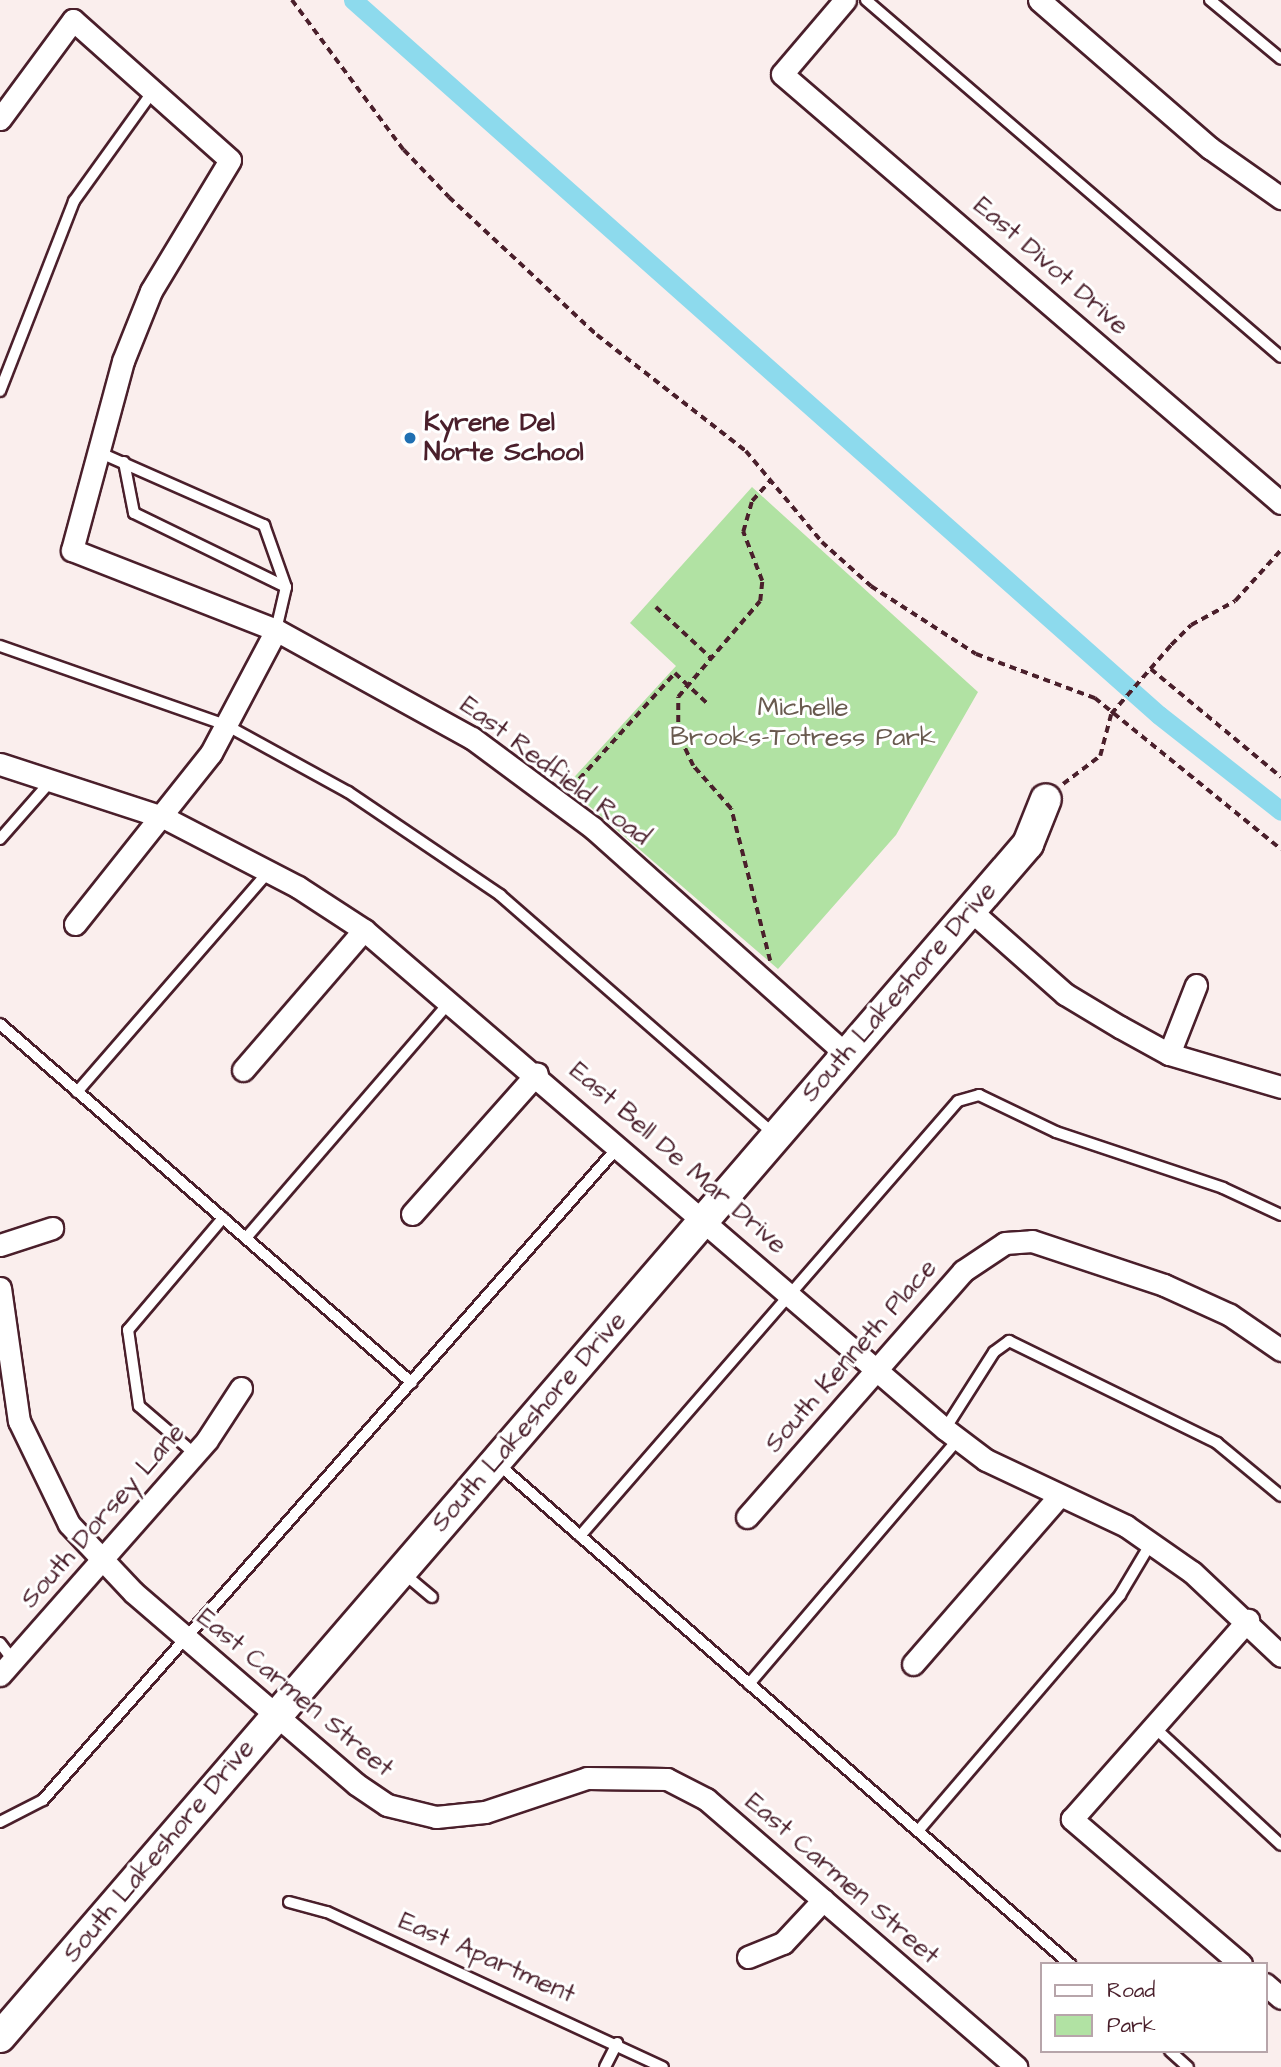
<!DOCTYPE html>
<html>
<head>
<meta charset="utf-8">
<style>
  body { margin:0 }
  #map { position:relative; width:1281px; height:2067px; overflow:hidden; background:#faeeed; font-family:"Architects Daughter",sans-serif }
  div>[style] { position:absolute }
  .green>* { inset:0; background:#b1e2a3 }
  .canal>* { height:19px; margin:-9.5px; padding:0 9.5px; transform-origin:9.5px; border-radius:9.5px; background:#8ddaed }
  .path>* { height:3.5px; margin-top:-1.75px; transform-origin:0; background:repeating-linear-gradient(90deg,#4a1f2b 0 7px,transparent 0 12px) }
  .roads { filter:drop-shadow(2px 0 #4a1f2b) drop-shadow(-2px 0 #4a1f2b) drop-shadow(0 2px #4a1f2b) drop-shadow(0 -2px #4a1f2b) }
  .lane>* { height:10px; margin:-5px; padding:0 5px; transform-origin:5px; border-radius:5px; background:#fff }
  .street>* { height:21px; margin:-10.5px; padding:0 10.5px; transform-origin:10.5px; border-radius:10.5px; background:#fff }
  .secondary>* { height:30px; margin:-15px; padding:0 15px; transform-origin:15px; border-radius:15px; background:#fff }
  .dots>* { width:19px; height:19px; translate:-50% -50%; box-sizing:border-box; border:4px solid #fff; border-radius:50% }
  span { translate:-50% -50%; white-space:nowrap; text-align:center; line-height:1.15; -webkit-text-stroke:6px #fff; paint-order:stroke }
  .street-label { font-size:26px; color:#4a1f2b }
  .poi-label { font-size:26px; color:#4a1f2b; font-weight:700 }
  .left { translate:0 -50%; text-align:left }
  .park-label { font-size:26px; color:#695a4f }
  .legend { position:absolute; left:1040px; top:1962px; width:228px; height:91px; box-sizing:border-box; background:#fff; border:2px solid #b7a5aa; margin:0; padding:9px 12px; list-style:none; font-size:21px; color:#4a1f2b }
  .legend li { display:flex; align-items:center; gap:14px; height:35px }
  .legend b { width:35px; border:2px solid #b7a5aa }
</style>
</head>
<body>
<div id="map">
  <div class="green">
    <i style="clip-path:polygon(752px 487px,978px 692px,896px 835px,778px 969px,566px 786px,676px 666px,630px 623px)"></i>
  </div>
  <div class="canal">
    <i style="left:353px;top:0;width:1077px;rotate:41.58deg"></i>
    <i style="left:1159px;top:715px;width:155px;rotate:38.2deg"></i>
  </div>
  <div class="path">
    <i style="left:292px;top:0;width:187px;rotate:53.3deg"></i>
    <i style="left:404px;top:150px;width:65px;rotate:46.2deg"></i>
    <i style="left:449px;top:197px;width:202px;rotate:43deg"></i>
    <i style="left:597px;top:335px;width:189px;rotate:37.9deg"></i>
    <i style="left:746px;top:451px;width:119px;rotate:50.1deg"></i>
    <i style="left:822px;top:542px;width:66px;rotate:41.9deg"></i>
    <i style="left:871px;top:586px;width:125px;rotate:32.9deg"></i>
    <i style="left:976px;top:654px;width:127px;rotate:20.3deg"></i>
    <i style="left:1095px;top:698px;width:240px;rotate:39.1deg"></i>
    <i style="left:656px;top:607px;width:75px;rotate:42.8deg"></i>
    <i style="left:1151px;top:669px;width:169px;rotate:39.7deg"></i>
    <i style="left:1063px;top:784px;width:46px;rotate:-37.1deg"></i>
    <i style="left:1100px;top:756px;width:43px;rotate:-75.3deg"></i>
    <i style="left:1111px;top:714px;width:91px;rotate:-49deg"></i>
    <i style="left:1171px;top:645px;width:28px;rotate:-45deg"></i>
    <i style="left:1191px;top:625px;width:50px;rotate:-28.6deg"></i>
    <i style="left:1235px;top:601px;width:69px;rotate:-48deg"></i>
    <i style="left:571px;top:788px;width:155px;rotate:-47.9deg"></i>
    <i style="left:675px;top:673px;width:47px;rotate:43.3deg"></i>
    <i style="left:770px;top:961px;width:157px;rotate:-104.4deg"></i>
    <i style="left:731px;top:809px;width:57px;rotate:-131.5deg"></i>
    <i style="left:693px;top:766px;width:35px;rotate:-115deg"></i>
    <i style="left:678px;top:734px;width:37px;rotate:-90deg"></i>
    <i style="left:678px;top:697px;width:126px;rotate:-49.5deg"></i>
    <i style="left:760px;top:601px;width:20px;rotate:-84deg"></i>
    <i style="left:762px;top:581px;width:53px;rotate:-111.2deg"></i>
    <i style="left:743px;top:532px;width:32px;rotate:-74deg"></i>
    <i style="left:752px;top:501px;width:28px;rotate:-48deg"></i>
  </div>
  <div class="roads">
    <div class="lane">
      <i style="left:866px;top:0;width:547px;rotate:40.7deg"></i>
      <i style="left:1210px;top:0;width:92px;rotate:39.7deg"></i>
      <i style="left:0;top:391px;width:204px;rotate:-68.7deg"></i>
      <i style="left:74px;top:201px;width:135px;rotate:-54.3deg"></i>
      <i style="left:96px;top:451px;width:184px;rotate:23.8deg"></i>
      <i style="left:264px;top:525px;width:66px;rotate:70.5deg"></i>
      <i style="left:286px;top:587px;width:44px;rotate:103.1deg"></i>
      <i style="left:124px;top:462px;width:52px;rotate:78.9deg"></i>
      <i style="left:134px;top:513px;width:169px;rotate:26deg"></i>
      <i style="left:0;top:646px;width:239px;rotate:19.3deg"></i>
      <i style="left:226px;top:725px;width:139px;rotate:28.8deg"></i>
      <i style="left:348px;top:792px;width:184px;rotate:34.1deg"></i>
      <i style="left:500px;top:895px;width:365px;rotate:41.1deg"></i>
      <i style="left:0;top:839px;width:77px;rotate:-48.7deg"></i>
      <i style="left:0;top:1024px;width:546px;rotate:41.07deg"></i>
      <i style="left:77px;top:1092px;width:291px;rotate:-49deg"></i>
      <i style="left:246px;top:1238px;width:312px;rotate:-49.2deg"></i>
      <i style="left:945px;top:1429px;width:91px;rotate:-57.5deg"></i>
      <i style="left:994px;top:1352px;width:19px;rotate:-36deg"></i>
      <i style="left:1009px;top:1341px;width:232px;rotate:26.1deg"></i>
      <i style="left:1217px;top:1443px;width:83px;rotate:39.6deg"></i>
      <i style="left:195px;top:1454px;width:74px;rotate:-139.4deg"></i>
      <i style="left:139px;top:1406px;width:77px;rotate:-98.2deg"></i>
      <i style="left:128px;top:1330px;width:147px;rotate:-49.7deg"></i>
      <i style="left:498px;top:1464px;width:760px;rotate:41.16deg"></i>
      <i style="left:580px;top:1536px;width:576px;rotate:-49.01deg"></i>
      <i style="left:958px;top:1101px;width:22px;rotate:-16deg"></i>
      <i style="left:979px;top:1095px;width:85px;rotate:25.7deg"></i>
      <i style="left:1056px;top:1132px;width:176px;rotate:18.5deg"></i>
      <i style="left:1223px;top:1188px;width:64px;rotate:25deg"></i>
      <i style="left:402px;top:1572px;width:39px;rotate:40deg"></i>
      <i style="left:0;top:1643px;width:21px;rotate:53deg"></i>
      <i style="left:749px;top:1684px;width:322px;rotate:-49.5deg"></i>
      <i style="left:1154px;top:1727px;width:173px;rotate:42.9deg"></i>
      <i style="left:0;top:1822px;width:48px;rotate:-27.1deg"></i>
      <i style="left:43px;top:1800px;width:871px;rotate:-48.63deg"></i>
      <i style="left:918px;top:1831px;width:311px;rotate:-49.4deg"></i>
      <i style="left:1120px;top:1595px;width:61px;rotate:-59.2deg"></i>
      <i style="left:289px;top:1902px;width:39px;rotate:15deg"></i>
      <i style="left:327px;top:1912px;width:370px;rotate:24.8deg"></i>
      <i style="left:1170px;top:2051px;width:24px;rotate:42deg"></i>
      <i style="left:605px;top:2067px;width:27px;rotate:-63deg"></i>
    </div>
    <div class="street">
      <i style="left:845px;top:0;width:97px;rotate:130.4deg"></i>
      <i style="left:782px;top:74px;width:658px;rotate:40.69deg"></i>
      <i style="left:1039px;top:0;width:226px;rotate:40.9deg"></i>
      <i style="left:1210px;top:148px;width:87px;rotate:35.2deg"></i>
      <i style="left:0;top:119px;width:123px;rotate:-53.6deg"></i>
      <i style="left:73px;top:20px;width:210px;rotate:41.7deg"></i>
      <i style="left:230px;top:160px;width:153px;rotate:121.1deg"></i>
      <i style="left:151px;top:291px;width:75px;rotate:111.8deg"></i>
      <i style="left:123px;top:361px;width:196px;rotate:105.1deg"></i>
      <i style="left:72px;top:550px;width:219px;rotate:21.4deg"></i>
      <i style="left:276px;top:630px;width:224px;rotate:28.9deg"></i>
      <i style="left:472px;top:738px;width:151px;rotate:36.6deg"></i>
      <i style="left:593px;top:828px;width:338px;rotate:41.8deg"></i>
      <i style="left:0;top:764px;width:174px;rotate:18.1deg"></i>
      <i style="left:165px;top:818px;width:150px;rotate:27.4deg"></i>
      <i style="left:298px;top:887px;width:79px;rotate:33.1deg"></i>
      <i style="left:364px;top:930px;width:766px;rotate:40.66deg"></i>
      <i style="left:945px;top:1429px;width:51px;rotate:37.1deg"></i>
      <i style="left:986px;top:1460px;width:155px;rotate:25.2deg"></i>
      <i style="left:1126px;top:1526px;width:80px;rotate:34.9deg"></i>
      <i style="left:1192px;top:1572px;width:122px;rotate:43.3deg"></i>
      <i style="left:970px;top:910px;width:127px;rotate:41.5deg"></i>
      <i style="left:1065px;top:994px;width:64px;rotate:31deg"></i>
      <i style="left:1120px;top:1027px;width:56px;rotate:28.9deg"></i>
      <i style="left:1169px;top:1054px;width:117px;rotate:16.4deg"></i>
      <i style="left:75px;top:924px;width:218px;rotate:-51.5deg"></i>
      <i style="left:211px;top:753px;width:139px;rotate:-62.1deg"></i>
      <i style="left:1169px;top:1054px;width:74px;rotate:-68.6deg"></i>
      <i style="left:243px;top:1070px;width:185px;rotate:-49.2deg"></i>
      <i style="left:412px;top:1214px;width:188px;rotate:-48.4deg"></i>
      <i style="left:0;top:1245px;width:55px;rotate:-18.1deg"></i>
      <i style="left:0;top:1288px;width:134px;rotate:81.9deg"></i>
      <i style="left:19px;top:1421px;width:114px;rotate:64.1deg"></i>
      <i style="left:69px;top:1524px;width:93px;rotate:46.7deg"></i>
      <i style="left:133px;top:1592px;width:294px;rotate:40.7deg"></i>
      <i style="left:356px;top:1784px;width:37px;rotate:34deg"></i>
      <i style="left:387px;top:1805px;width:50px;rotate:13.8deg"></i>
      <i style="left:436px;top:1817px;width:49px;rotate:-5.8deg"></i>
      <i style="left:485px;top:1812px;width:108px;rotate:-18.4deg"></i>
      <i style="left:587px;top:1778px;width:80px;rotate:0.7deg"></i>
      <i style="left:667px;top:1779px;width:44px;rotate:27.1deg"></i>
      <i style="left:706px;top:1799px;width:410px;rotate:40.8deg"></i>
      <i style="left:747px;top:1517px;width:327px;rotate:-48.7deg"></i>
      <i style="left:963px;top:1271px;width:50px;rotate:-33.7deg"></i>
      <i style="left:1005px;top:1243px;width:27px;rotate:-4deg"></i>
      <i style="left:1032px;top:1241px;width:139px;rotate:18.4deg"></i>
      <i style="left:1164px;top:1285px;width:72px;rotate:24.4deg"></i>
      <i style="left:1230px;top:1315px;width:62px;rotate:34.5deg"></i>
      <i style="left:913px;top:1664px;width:223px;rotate:-49deg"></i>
      <i style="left:0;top:1675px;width:313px;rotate:-48.6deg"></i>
      <i style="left:207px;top:1440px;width:62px;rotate:-56.8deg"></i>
      <i style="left:748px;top:1957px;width:38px;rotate:-22deg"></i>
      <i style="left:783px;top:1943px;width:59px;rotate:-47.1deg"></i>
      <i style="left:1241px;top:1964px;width:223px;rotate:-139.4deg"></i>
      <i style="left:1072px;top:1819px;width:266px;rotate:-48.5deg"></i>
      <i style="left:1265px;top:1984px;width:21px;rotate:41deg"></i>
    </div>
    <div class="secondary">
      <i style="left:0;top:2037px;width:1575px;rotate:-49.25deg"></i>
      <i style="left:1028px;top:844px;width:48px;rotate:-68.2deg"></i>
    </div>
  </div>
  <div class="dots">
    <i style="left:410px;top:438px;background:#1f6fb2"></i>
  </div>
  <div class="street-label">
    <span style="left:1051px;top:266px;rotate:41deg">East Divot Drive</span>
    <span style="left:555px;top:771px;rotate:37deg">East Redfield Road</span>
    <span style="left:899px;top:992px;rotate:-49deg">South Lakeshore Drive</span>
    <span style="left:678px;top:1158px;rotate:41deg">East Bell De Mar Drive</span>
    <span style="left:851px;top:1356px;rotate:-49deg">South Kenneth Place</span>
    <span style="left:529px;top:1422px;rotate:-49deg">South Lakeshore Drive</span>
    <span style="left:103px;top:1516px;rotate:-49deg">South Dorsey Lane</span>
    <span style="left:295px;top:1693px;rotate:40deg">East Carmen Street</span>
    <span style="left:159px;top:1851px;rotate:-50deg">South Lakeshore Drive</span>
    <span style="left:842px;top:1879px;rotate:41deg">East Carmen Street</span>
    <span style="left:487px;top:1958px;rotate:24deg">East Apartment</span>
  </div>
  <div class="poi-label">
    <span class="left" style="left:424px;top:438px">Kyrene Del<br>Norte School</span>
  </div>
  <div class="park-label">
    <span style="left:803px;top:723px">Michelle<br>Brooks-Totress Park</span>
  </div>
  <ul class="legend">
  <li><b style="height:9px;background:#fff"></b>Road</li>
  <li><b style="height:19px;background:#b1e2a3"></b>Park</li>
  </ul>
</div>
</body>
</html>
